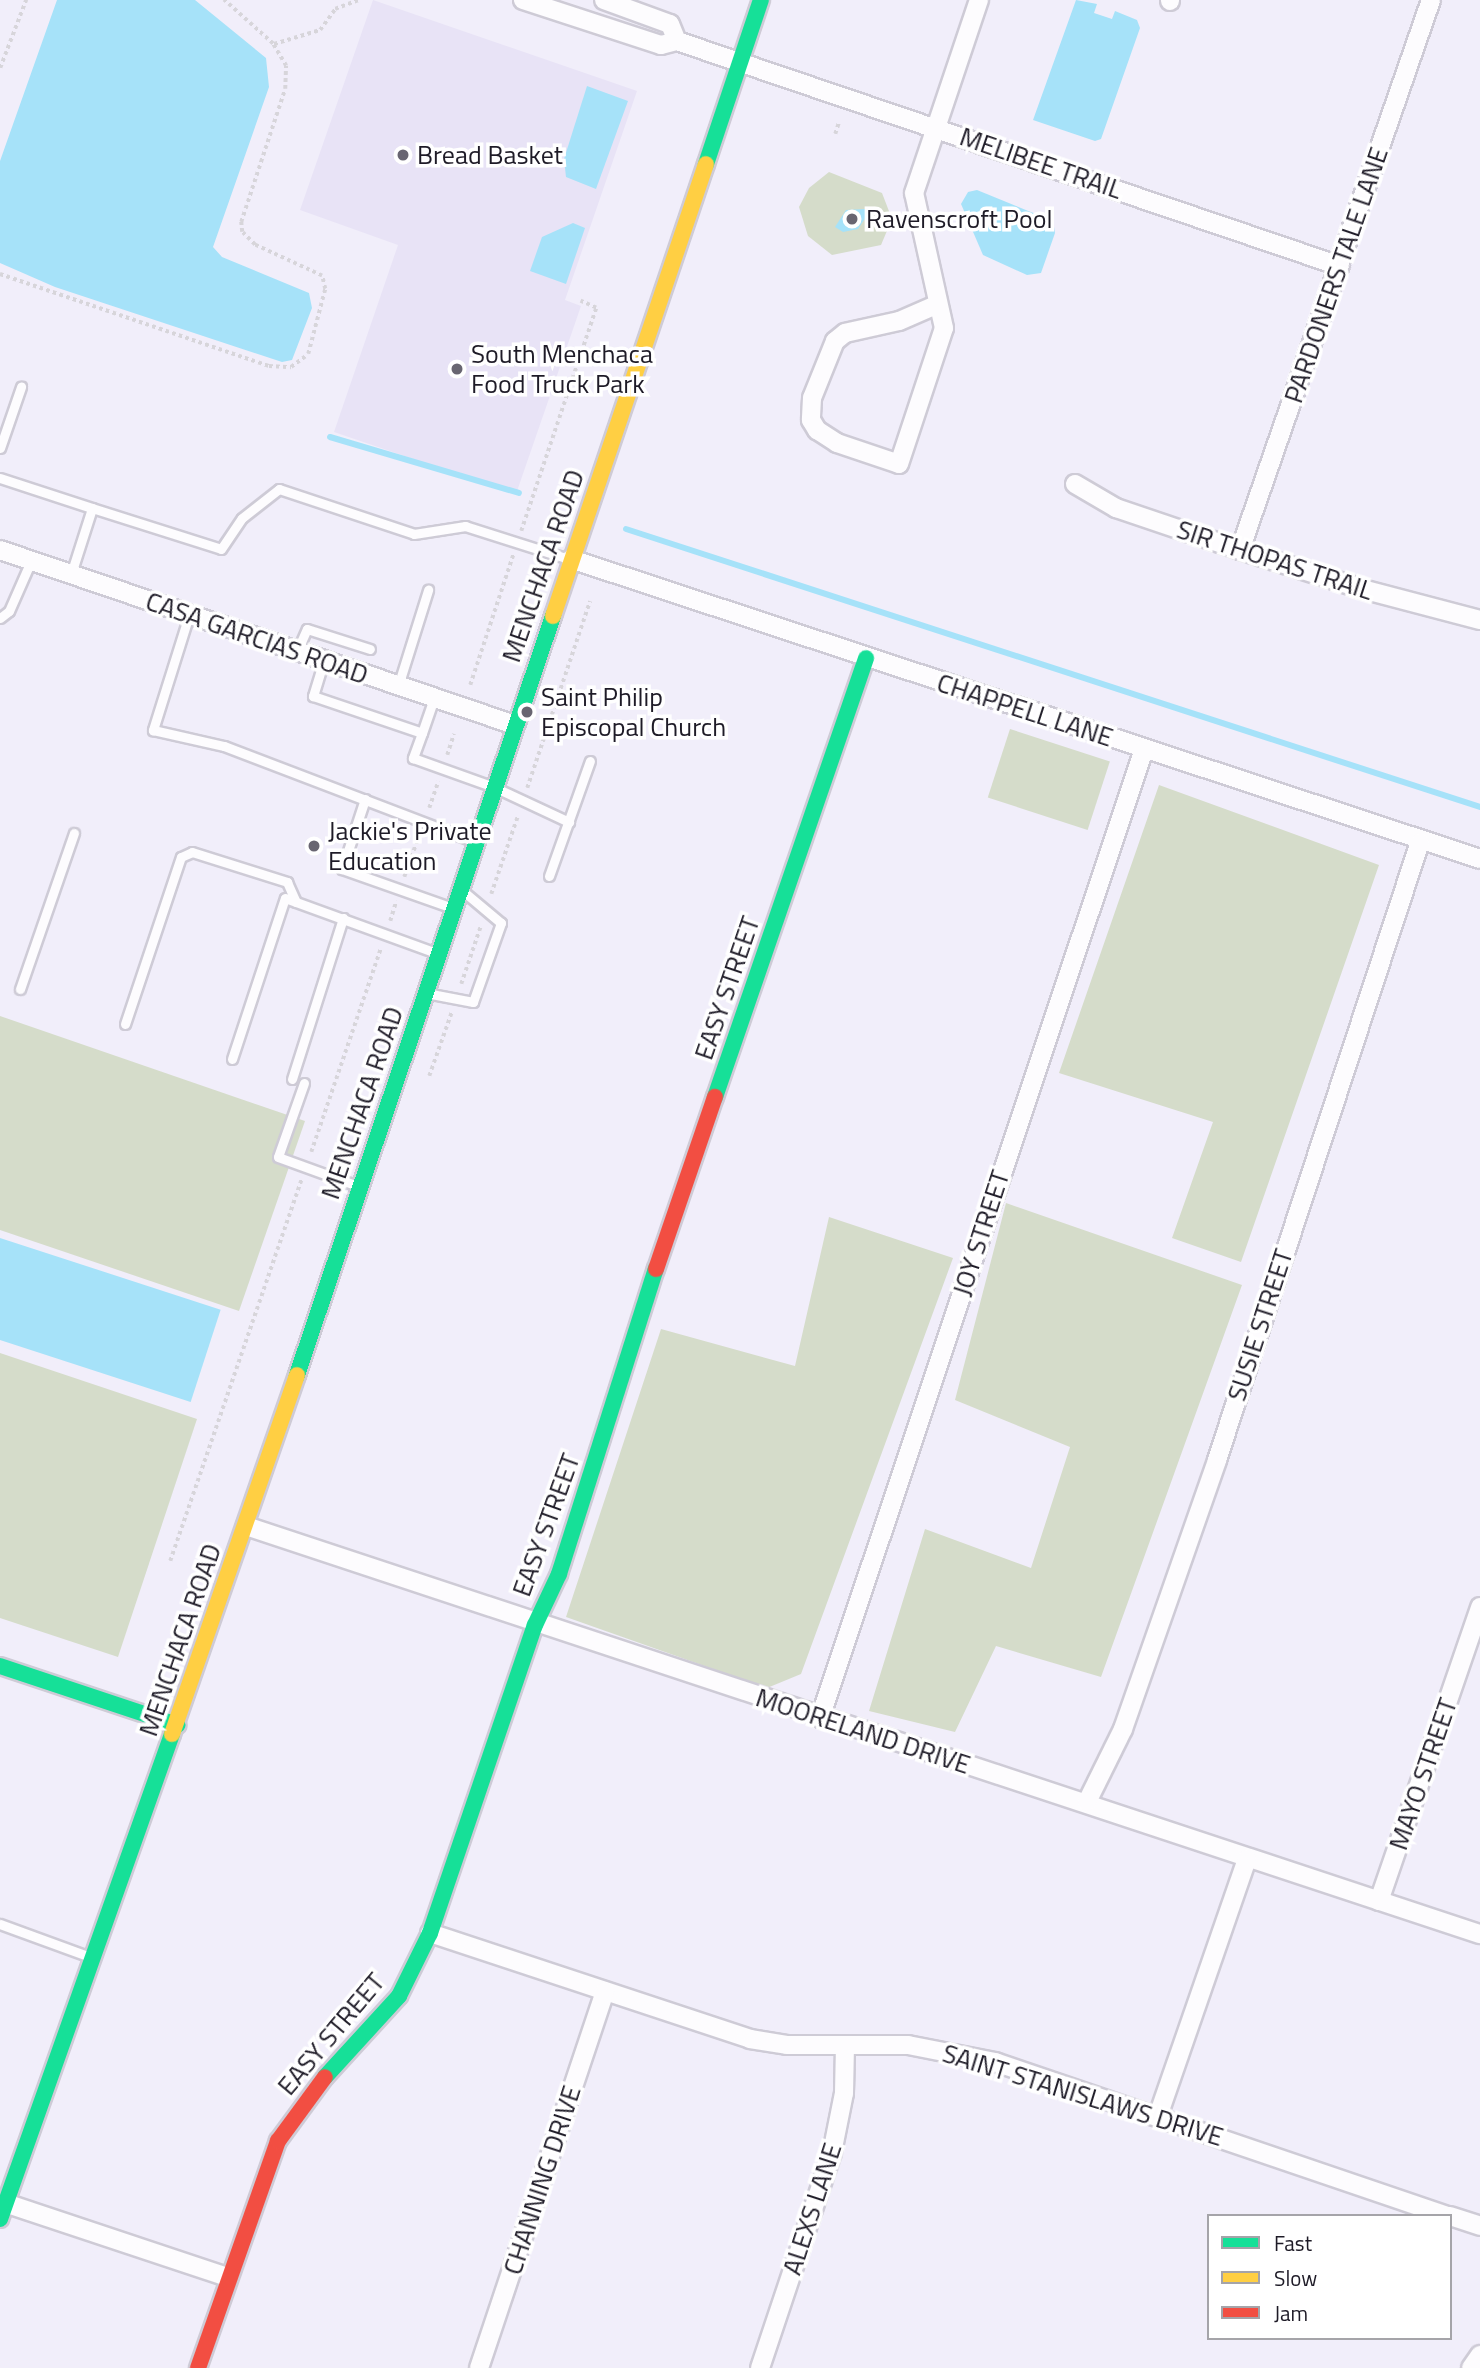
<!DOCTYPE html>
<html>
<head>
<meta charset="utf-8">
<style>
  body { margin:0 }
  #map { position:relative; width:1480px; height:2368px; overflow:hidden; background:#f1eefa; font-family:"Titillium Web",sans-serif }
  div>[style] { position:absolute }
  .built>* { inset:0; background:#e8e3f6 }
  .green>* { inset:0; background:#d5dcca; transform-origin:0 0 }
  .water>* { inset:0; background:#a6e2f9; transform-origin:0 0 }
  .stream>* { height:6px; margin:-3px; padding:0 3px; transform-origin:3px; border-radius:3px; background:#a6e2f9 }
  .path>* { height:3.5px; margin-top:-1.75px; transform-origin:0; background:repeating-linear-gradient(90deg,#d7d5da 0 3.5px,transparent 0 7px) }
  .roads { filter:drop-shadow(2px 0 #cecbd6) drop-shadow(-2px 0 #cecbd6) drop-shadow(0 2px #cecbd6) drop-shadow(0 -2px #cecbd6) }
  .lane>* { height:9px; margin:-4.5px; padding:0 4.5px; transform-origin:4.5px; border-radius:4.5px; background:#fdfcfe }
  .street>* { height:18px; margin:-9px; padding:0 9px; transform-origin:9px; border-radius:9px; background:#fdfcfe }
  .fast>* { height:16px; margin:-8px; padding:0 8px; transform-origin:8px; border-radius:8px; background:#16e098 }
  .slow>* { height:16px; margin:-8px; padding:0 8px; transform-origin:8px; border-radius:8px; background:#ffcf43 }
  .jam>* { height:16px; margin:-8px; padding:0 8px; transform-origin:8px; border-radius:8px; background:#f24e42 }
  .dots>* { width:19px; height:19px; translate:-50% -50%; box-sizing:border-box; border:4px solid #fff; border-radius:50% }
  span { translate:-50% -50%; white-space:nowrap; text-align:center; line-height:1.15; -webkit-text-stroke:7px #fff; paint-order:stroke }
  .poi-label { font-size:26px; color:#1e1b27 }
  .left { translate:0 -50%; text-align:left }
  .street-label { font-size:26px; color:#1e1b27 }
  .legend { position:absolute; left:1207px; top:2214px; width:245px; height:126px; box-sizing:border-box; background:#fff; border:2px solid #a5a4a9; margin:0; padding:9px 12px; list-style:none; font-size:21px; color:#1e1b27 }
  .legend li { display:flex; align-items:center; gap:14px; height:35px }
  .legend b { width:35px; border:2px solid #a5a4a9 }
</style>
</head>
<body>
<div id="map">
  <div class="built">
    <i style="clip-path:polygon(373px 0,637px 91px,565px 300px,581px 306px,516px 494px,334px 432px,398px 245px,300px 210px)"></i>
  </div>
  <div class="green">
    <i style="clip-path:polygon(829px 172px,882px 193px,892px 219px,881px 245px,832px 255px,808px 236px,799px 207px,809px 188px)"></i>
    <i style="left:1010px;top:729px;width:105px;height:72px;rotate:18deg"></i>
    <i style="clip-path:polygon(1159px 785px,1379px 865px,1241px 1262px,1172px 1238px,1213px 1122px,1059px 1073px)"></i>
    <i style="clip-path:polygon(0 1016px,305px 1121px,239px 1311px,0 1230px)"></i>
    <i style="clip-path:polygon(1006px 1203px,1242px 1285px,1101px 1677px,996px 1646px,955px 1732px,869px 1711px,925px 1529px,1031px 1568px,1070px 1447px,955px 1400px)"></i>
    <i style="clip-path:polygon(829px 1217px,953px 1258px,801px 1674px,767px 1688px,566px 1617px,661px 1329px,795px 1366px)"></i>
    <i style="clip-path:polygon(0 1353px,197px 1419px,118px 1657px,0 1618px)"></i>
  </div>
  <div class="water">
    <i style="clip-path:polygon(57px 0,195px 0,266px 58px,269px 87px,213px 247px,222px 257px,309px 293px,312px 308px,292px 360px,282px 362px,55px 287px,0 263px,0 161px)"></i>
    <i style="clip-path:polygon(1076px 0,1097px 4px,1094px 13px,1112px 19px,1115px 11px,1137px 20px,1140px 28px,1101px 139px,1095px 141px,1033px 120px)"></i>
    <i style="clip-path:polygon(587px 86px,628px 101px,596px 189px,566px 177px,564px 159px)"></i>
    <i style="clip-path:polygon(977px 190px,1053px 221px,1055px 233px,1041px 273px,1027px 275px,983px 255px,961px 204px,968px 192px)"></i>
    <i style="clip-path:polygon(865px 209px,866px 217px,858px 229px,843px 232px,835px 227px,846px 210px)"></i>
    <i style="clip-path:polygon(573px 223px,585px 228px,566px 284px,530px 271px,542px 237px)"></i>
    <i style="left:0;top:1238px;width:232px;height:97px;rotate:18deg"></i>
  </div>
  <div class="stream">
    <i style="left:330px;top:437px;width:197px;rotate:16.5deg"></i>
    <i style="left:626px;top:529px;width:898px;rotate:18.03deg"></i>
  </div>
  <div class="path">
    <i style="left:274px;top:44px;width:48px;rotate:-16.9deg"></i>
    <i style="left:320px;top:30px;width:26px;rotate:-54deg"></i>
    <i style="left:335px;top:9px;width:25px;rotate:-21deg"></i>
    <i style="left:0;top:68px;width:73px;rotate:-69.1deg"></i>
    <i style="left:835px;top:134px;width:13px;rotate:-72deg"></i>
    <i style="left:0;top:274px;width:284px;rotate:18.9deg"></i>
    <i style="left:269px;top:366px;width:22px;rotate:3deg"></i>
    <i style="left:291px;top:367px;width:21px;rotate:-37deg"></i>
    <i style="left:308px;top:354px;width:67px;rotate:-75.3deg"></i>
    <i style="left:325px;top:289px;width:13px;rotate:-103deg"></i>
    <i style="left:322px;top:276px;width:74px;rotate:-155.2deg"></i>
    <i style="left:255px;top:245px;width:18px;rotate:-135deg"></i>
    <i style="left:242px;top:232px;width:10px;rotate:-96deg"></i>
    <i style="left:241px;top:222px;width:140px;rotate:-71.7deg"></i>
    <i style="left:285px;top:89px;width:23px;rotate:-88deg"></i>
    <i style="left:286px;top:66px;width:26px;rotate:-121deg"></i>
    <i style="left:273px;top:44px;width:66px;rotate:-138.1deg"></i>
    <i style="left:521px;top:531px;width:235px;rotate:-71.4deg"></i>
    <i style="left:596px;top:308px;width:17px;rotate:-156deg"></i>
    <i style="left:470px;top:685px;width:137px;rotate:-71.7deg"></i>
    <i style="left:447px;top:755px;width:22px;rotate:-72deg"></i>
    <i style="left:527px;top:788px;width:197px;rotate:-71.4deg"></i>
    <i style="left:429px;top:808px;width:28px;rotate:-71deg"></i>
    <i style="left:404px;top:877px;width:45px;rotate:-70.3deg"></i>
    <i style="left:491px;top:894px;width:83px;rotate:-71.1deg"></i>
    <i style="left:390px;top:921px;width:21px;rotate:-73deg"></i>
    <i style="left:461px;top:984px;width:62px;rotate:-71.3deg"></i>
    <i style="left:429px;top:1076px;width:69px;rotate:-70.5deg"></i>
    <i style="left:311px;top:1152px;width:216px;rotate:-71.1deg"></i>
    <i style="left:170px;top:1561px;width:403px;rotate:-71deg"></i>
  </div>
  <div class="roads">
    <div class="lane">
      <i style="left:0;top:448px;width:65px;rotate:-71deg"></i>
      <i style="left:0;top:478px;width:97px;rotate:18.1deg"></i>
      <i style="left:71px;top:574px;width:69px;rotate:-72.3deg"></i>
      <i style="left:92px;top:508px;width:135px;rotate:17.6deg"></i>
      <i style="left:221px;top:549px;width:37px;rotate:-56deg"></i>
      <i style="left:242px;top:518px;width:47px;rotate:-38.1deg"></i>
      <i style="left:279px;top:489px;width:142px;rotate:18.4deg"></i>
      <i style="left:414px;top:534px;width:52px;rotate:-8.9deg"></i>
      <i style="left:465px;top:526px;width:109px;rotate:17.6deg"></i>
      <i style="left:189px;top:615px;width:121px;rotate:107.4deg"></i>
      <i style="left:153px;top:730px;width:73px;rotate:12.7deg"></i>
      <i style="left:224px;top:746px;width:270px;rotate:20.9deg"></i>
      <i style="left:0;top:618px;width:11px;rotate:-38deg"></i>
      <i style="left:9px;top:611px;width:55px;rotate:-66.3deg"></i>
      <i style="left:297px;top:651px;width:24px;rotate:-66deg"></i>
      <i style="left:307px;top:629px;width:66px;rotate:17.6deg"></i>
      <i style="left:324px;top:660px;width:38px;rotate:107deg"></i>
      <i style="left:313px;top:696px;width:115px;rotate:18.7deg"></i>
      <i style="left:422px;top:733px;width:27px;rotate:110deg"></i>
      <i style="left:413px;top:758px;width:86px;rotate:19.7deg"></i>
      <i style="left:494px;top:787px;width:83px;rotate:25deg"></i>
      <i style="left:398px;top:686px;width:101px;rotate:-72.6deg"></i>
      <i style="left:422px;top:733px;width:37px;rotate:-71deg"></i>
      <i style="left:365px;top:799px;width:74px;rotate:108.2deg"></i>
      <i style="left:342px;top:869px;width:118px;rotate:19.4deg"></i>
      <i style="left:549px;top:876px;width:122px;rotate:-70.4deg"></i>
      <i style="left:20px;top:989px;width:165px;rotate:-70.9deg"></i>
      <i style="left:426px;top:993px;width:48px;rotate:10.8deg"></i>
      <i style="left:473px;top:1002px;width:84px;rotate:-70.5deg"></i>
      <i style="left:501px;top:923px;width:48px;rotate:-140deg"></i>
      <i style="left:125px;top:1024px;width:176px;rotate:-71.5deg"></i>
      <i style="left:181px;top:857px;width:12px;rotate:-24deg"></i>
      <i style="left:192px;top:852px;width:100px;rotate:17.5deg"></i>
      <i style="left:287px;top:882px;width:22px;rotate:66deg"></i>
      <i style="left:232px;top:1059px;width:169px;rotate:-71.8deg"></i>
      <i style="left:285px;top:898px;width:161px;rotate:20deg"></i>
      <i style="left:292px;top:1079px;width:169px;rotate:-72.4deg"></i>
      <i style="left:304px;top:1083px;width:78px;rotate:109.4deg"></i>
      <i style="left:278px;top:1157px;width:85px;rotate:19.9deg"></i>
      <i style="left:0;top:1924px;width:96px;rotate:20.1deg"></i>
    </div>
    <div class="street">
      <i style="left:523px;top:0;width:145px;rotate:18.1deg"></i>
      <i style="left:661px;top:45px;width:16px;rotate:-14deg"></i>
      <i style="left:677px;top:41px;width:700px;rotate:18.75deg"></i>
      <i style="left:604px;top:0;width:70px;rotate:20deg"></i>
      <i style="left:670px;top:24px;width:18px;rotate:68deg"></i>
      <i style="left:1170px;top:1px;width:1px;rotate:-90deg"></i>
      <i style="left:936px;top:305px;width:40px;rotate:156.6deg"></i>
      <i style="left:899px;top:321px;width:55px;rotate:167.5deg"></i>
      <i style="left:845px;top:333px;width:13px;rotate:141deg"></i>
      <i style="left:835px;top:341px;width:61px;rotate:112deg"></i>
      <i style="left:812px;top:398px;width:22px;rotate:93deg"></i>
      <i style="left:811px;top:420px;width:12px;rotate:59deg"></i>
      <i style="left:817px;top:430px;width:24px;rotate:33deg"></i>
      <i style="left:837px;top:443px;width:65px;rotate:18.7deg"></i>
      <i style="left:899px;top:464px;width:143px;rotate:-71.7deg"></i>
      <i style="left:944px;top:328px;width:138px;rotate:-102.5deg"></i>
      <i style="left:914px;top:193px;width:204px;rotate:-71.4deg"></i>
      <i style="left:1075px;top:484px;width:48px;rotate:30.3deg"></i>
      <i style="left:1116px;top:508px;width:131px;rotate:18.7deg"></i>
      <i style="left:1240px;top:550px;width:128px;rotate:17.7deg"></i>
      <i style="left:1362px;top:589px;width:122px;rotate:14.7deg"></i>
      <i style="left:0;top:550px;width:544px;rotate:18.77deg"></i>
      <i style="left:1240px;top:550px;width:582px;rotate:-70.85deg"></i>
      <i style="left:571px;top:559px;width:957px;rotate:18.26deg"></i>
      <i style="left:246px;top:1526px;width:1300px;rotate:18.3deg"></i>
      <i style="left:820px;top:1718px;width:1022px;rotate:-71.51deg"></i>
      <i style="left:1087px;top:1802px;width:81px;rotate:-63.7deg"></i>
      <i style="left:1123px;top:1729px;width:285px;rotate:-70.7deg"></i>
      <i style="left:1217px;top:1460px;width:650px;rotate:-71.82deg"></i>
      <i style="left:1379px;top:1901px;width:311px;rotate:-71deg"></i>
      <i style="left:430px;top:1933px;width:337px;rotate:18.3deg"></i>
      <i style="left:750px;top:2039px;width:37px;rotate:9deg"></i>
      <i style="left:787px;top:2045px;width:121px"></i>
      <i style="left:908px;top:2045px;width:89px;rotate:11.1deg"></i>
      <i style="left:995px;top:2062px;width:478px;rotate:18.8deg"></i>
      <i style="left:1158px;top:2116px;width:272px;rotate:-70.9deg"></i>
      <i style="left:5px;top:2203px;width:234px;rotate:18.4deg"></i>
      <i style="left:1450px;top:2216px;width:32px;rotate:18deg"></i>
      <i style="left:479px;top:2368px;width:397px;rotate:-71.5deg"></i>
      <i style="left:760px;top:2368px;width:227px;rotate:-71.5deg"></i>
      <i style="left:832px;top:2153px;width:61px;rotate:-78.7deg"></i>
      <i style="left:844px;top:2093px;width:46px;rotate:-88.8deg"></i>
      <i style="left:1471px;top:2368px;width:16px;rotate:-55deg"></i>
    </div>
    <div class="fast">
      <i style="left:706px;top:164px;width:173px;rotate:-71.5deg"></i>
      <i style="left:715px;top:1097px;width:464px;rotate:-71deg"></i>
      <i style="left:297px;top:1375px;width:801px;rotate:-71.36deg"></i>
      <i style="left:0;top:1666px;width:187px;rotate:18.4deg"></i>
      <i style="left:325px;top:2077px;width:110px;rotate:-47.6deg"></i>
      <i style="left:399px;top:1996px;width:70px;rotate:-63.8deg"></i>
      <i style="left:430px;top:1933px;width:325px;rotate:-71.2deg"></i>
      <i style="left:535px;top:1625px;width:56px;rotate:-64.8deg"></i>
      <i style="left:559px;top:1574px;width:320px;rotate:-72.4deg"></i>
      <i style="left:0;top:2219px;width:515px;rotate:-70.47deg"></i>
    </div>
    <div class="slow">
      <i style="left:553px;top:616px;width:477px;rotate:-71.3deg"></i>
      <i style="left:172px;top:1734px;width:380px;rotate:-70.8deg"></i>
    </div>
    <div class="jam">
      <i style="left:656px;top:1269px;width:182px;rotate:-71.1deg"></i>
      <i style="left:198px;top:2368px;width:241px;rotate:-70.6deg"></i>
      <i style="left:278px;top:2141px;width:79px;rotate:-53.7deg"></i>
    </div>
  </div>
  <div class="dots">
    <i style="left:403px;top:155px;background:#686571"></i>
    <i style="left:852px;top:219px;background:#686571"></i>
    <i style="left:457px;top:369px;background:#686571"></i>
    <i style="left:527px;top:712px;background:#686571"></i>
    <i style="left:314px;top:846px;background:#686571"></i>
  </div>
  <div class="poi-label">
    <span class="left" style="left:417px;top:155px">Bread Basket</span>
    <span class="left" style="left:866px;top:219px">Ravenscroft Pool</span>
    <span class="left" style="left:471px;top:369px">South Menchaca<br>Food Truck Park</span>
    <span class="left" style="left:541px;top:712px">Saint Philip<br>Episcopal Church</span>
    <span class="left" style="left:328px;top:846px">Jackie's Private<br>Education</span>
  </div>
  <div class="street-label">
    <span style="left:1041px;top:163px;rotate:19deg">MELIBEE TRAIL</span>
    <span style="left:1336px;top:275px;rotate:-71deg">PARDONERS TALE LANE</span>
    <span style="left:1275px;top:560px;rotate:18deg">SIR THOPAS TRAIL</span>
    <span style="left:543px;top:566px;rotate:-71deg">MENCHACA ROAD</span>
    <span style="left:257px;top:638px;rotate:19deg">CASA GARCIAS ROAD</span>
    <span style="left:1025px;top:710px;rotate:18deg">CHAPPELL LANE</span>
    <span style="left:727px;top:988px;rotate:-71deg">EASY STREET</span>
    <span style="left:362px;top:1103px;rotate:-71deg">MENCHACA ROAD</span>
    <span style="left:981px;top:1233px;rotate:-72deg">JOY STREET</span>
    <span style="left:1260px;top:1325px;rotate:-72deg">SUSIE STREET</span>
    <span style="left:546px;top:1525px;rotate:-70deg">EASY STREET</span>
    <span style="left:180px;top:1640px;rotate:-71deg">MENCHACA ROAD</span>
    <span style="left:863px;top:1731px;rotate:18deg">MOORELAND DRIVE</span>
    <span style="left:1423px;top:1774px;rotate:-71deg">MAYO STREET</span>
    <span style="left:331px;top:2034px;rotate:-50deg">EASY STREET</span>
    <span style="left:1083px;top:2095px;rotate:17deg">SAINT STANISLAWS DRIVE</span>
    <span style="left:542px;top:2180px;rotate:-72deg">CHANNING DRIVE</span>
    <span style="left:812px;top:2209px;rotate:-72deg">ALEXS LANE</span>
  </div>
  <ul class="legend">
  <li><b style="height:9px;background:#16e098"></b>Fast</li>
  <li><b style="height:9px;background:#ffcf43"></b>Slow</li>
  <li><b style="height:9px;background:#f24e42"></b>Jam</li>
  </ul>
</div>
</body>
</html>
